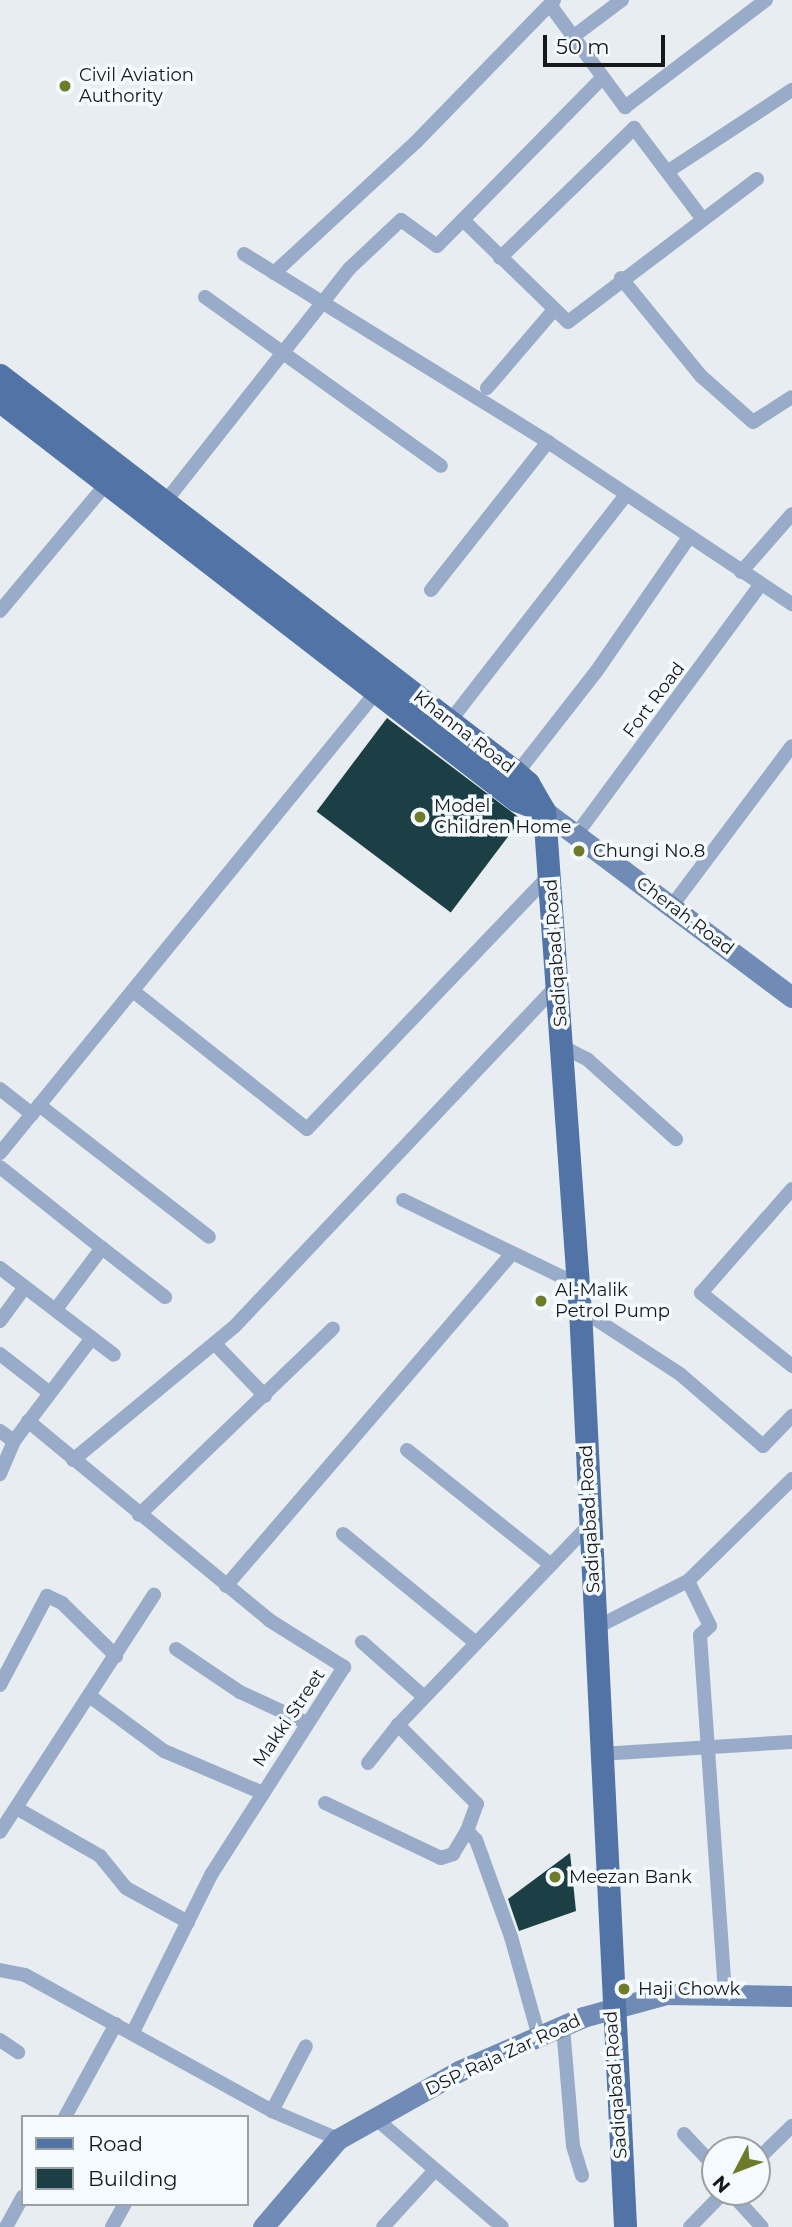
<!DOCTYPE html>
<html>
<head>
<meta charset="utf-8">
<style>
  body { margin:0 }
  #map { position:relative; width:792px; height:2227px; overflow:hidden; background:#e7edf0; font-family:Montserrat,sans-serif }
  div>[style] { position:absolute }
  .building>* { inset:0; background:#1c3f45; transform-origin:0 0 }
  .street>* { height:14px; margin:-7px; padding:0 7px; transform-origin:7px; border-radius:7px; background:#98abc8 }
  .secondary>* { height:21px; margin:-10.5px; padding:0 10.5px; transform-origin:10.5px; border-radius:10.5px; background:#708bb5 }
  .primary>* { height:23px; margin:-11.5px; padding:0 11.5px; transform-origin:11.5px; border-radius:11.5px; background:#5273a6 }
  .dots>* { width:19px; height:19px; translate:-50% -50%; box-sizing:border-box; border:4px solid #f4fafd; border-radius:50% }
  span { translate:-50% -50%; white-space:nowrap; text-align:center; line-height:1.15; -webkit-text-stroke:7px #f4fafd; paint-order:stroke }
  .poi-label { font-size:18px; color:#161819 }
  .left { translate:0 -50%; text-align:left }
  .street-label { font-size:18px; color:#161819 }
  .legend { position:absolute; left:21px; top:2115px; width:228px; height:91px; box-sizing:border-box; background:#f4fafd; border:2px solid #9ba0a2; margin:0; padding:9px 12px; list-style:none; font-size:21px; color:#161819 }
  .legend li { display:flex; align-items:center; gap:14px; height:35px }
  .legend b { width:35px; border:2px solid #9ba0a2 }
  .north { position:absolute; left:701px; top:2136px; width:70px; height:70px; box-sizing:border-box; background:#f4fafd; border:2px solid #9ba0a2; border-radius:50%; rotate:228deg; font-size:19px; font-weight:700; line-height:28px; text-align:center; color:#161819 }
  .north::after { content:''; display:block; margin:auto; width:24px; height:32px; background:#6e7b28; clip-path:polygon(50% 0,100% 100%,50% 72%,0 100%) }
  .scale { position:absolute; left:543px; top:35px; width:122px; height:32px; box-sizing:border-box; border:4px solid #161819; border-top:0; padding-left:9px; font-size:21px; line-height:24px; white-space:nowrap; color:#161819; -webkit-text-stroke:5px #f4fafd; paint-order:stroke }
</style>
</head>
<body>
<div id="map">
  <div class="building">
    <i style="left:387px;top:718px;width:168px;height:117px;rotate:37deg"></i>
    <i style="clip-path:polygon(570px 1853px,576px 1911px,519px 1931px,508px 1899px)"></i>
  </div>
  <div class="street">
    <i style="left:550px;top:5px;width:127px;rotate:53.7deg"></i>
    <i style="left:625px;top:107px;width:177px;rotate:-37.2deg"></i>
    <i style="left:570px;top:39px;width:65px;rotate:-36.9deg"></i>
    <i style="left:670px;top:170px;width:146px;rotate:-33.3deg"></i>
    <i style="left:463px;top:220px;width:146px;rotate:44.2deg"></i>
    <i style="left:568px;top:322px;width:237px;rotate:-37.1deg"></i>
    <i style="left:244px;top:254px;width:357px;rotate:31.7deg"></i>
    <i style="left:548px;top:442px;width:293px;rotate:33.6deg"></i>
    <i style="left:500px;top:258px;width:187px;rotate:-44.1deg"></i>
    <i style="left:634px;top:128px;width:111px;rotate:53deg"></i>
    <i style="left:274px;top:273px;width:193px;rotate:-42.7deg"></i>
    <i style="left:416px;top:142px;width:198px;rotate:-45.8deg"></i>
    <i style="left:621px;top:278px;width:127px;rotate:50.8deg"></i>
    <i style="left:701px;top:376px;width:69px;rotate:41.5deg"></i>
    <i style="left:753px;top:422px;width:46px;rotate:-32.7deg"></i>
    <i style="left:205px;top:297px;width:290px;rotate:35.6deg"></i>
    <i style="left:487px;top:388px;width:101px;rotate:-49.4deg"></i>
    <i style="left:165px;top:502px;width:298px;rotate:-51.7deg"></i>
    <i style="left:350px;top:268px;width:70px;rotate:-43.3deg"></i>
    <i style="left:401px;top:220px;width:44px;rotate:35.8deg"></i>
    <i style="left:437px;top:246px;width:234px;rotate:-45.5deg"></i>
    <i style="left:741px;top:572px;width:77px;rotate:-48.7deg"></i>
    <i style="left:431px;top:590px;width:189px;rotate:-51.7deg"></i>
    <i style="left:0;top:611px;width:167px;rotate:-50.1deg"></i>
    <i style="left:450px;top:721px;width:286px;rotate:-52.1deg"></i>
    <i style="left:517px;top:773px;width:128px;rotate:-52deg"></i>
    <i style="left:596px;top:672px;width:164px;rotate:-55.4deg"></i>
    <i style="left:576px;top:835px;width:310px;rotate:-53.6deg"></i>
    <i style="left:671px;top:907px;width:201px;rotate:-53.1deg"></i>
    <i style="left:133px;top:991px;width:222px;rotate:38.4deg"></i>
    <i style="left:307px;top:1129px;width:352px;rotate:-46.3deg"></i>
    <i style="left:563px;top:1047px;width:27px;rotate:27deg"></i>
    <i style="left:587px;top:1059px;width:120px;rotate:42deg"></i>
    <i style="left:0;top:1089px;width:41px;rotate:38deg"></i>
    <i style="left:39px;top:1105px;width:215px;rotate:37.8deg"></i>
    <i style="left:0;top:1153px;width:596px;rotate:-50.78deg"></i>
    <i style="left:0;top:1167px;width:130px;rotate:38.5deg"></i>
    <i style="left:102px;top:1248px;width:76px;rotate:127deg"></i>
    <i style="left:792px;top:1189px;width:138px;rotate:131.2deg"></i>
    <i style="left:701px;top:1293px;width:117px;rotate:38.7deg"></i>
    <i style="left:403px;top:1200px;width:195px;rotate:25.8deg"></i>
    <i style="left:102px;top:1248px;width:80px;rotate:37.9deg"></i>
    <i style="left:0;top:1268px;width:143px;rotate:37.3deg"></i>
    <i style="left:580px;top:1309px;width:119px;rotate:33deg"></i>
    <i style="left:680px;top:1374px;width:110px;rotate:40.9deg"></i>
    <i style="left:763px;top:1446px;width:42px;rotate:-46deg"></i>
    <i style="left:0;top:1321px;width:42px;rotate:-53.7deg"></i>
    <i style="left:215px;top:1344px;width:72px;rotate:46.1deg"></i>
    <i style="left:0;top:1354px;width:63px;rotate:38deg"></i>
    <i style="left:28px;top:1421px;width:313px;rotate:39.5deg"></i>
    <i style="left:269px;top:1620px;width:89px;rotate:32.1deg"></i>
    <i style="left:344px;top:1667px;width:247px;rotate:122.6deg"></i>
    <i style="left:211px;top:1875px;width:175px;rotate:116.4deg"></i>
    <i style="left:0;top:1431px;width:17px;rotate:36deg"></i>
    <i style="left:14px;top:1441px;width:36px;rotate:113deg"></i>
    <i style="left:14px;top:1441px;width:129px;rotate:-52.9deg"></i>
    <i style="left:407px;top:1450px;width:184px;rotate:38.6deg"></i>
    <i style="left:73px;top:1460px;width:209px;rotate:-39.6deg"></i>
    <i style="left:234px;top:1327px;width:472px;rotate:-46.6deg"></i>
    <i style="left:139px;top:1515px;width:269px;rotate:-43.9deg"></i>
    <i style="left:343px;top:1534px;width:171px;rotate:39.3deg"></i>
    <i style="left:688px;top:1581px;width:50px;rotate:63.9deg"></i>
    <i style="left:710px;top:1626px;width:13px;rotate:138deg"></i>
    <i style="left:700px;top:1635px;width:358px;rotate:86deg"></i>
    <i style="left:226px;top:1586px;width:439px;rotate:-49.3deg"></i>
    <i style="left:595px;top:1628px;width:104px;rotate:-26.8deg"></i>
    <i style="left:688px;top:1581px;width:146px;rotate:-44.4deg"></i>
    <i style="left:362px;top:1642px;width:80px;rotate:41.5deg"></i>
    <i style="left:176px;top:1649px;width:77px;rotate:33.9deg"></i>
    <i style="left:240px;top:1692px;width:74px;rotate:24.8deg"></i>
    <i style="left:0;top:1685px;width:101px;rotate:-62.2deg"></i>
    <i style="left:47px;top:1596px;width:17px;rotate:25deg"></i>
    <i style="left:62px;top:1603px;width:76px;rotate:44.5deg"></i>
    <i style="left:91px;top:1697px;width:91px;rotate:36.5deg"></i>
    <i style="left:164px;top:1751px;width:108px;rotate:23deg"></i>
    <i style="left:600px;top:1754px;width:192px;rotate:-3.6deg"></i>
    <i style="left:368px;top:1763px;width:48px;rotate:-51.7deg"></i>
    <i style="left:325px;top:1803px;width:128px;rotate:25.4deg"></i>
    <i style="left:441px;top:1858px;width:13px;rotate:-18deg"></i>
    <i style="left:453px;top:1854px;width:27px;rotate:-59deg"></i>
    <i style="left:18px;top:1809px;width:95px;rotate:29.8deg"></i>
    <i style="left:100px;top:1856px;width:41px;rotate:50.9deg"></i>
    <i style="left:126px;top:1888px;width:71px;rotate:28.7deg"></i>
    <i style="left:0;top:1832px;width:283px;rotate:-57deg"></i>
    <i style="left:0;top:1970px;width:25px;rotate:11deg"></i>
    <i style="left:25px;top:1975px;width:282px;rotate:28.8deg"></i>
    <i style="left:272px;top:2111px;width:72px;rotate:23deg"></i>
    <i style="left:563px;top:2027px;width:119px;rotate:85.2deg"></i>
    <i style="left:573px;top:2146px;width:31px;rotate:73deg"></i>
    <i style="left:539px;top:2037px;width:104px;rotate:-105.6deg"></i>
    <i style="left:511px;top:1937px;width:103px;rotate:-109.8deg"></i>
    <i style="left:476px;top:1840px;width:13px;rotate:-135deg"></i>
    <i style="left:467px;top:1831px;width:29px;rotate:-70deg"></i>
    <i style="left:477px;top:1804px;width:112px;rotate:-135deg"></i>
    <i style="left:398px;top:1725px;width:278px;rotate:-46.3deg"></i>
    <i style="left:0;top:2040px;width:22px;rotate:34deg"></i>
    <i style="left:272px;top:2111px;width:73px;rotate:-62.4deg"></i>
    <i style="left:65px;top:2117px;width:106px;rotate:-61.3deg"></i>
    <i style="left:375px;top:2118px;width:167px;rotate:40.6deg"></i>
    <i style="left:684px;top:2134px;width:45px;rotate:46.8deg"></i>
    <i style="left:757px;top:2160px;width:49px;rotate:-44.2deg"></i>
    <i style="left:730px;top:2192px;width:47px;rotate:47.6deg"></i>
    <i style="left:6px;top:2227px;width:35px;rotate:-61deg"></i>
    <i style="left:112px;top:2227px;width:26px;rotate:-61deg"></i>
    <i style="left:383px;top:2227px;width:77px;rotate:-47.6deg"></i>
    <i style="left:690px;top:2227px;width:49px;rotate:-45.8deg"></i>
  </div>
  <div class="secondary">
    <i style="left:544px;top:811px;width:310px;rotate:36.9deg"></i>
    <i style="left:263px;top:2227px;width:116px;rotate:-49.6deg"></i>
    <i style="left:338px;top:2139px;width:139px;rotate:-29.3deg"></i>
    <i style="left:459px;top:2071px;width:135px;rotate:-23.5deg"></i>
    <i style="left:583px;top:2017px;width:86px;rotate:-15.5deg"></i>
    <i style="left:666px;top:1994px;width:126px;rotate:0.9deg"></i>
  </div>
  <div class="primary">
    <i style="left:0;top:375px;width:646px;rotate:37.58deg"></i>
    <i style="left:512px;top:769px;width:21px;rotate:41deg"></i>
    <i style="left:528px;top:783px;width:32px;rotate:60deg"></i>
    <i style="left:544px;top:811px;width:499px;rotate:85.9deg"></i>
    <i style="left:580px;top:1309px;width:919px;rotate:87.19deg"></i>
    <i style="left:0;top:401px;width:652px;rotate:37.71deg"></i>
    <i style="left:516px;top:800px;width:30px;rotate:21deg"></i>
  </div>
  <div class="dots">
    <i style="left:65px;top:86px;background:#6e7b28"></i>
    <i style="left:420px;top:817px;background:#6e7b28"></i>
    <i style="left:579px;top:851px;background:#6e7b28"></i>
    <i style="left:541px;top:1301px;background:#6e7b28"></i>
    <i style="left:555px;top:1877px;background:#6e7b28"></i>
    <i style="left:624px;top:1989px;background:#6e7b28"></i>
  </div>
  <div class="poi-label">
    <span class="left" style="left:79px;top:86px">Civil Aviation<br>Authority</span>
    <span class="left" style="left:434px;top:817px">Model<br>Children Home</span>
    <span class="left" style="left:593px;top:851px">Chungi No.8</span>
    <span class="left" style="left:555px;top:1301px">Al-Malik<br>Petrol Pump</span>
    <span class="left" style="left:569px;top:1877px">Meezan Bank</span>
    <span class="left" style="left:638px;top:1989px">Haji Chowk</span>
  </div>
  <div class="street-label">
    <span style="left:654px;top:700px;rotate:-53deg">Fort Road</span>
    <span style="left:464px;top:732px;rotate:38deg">Khanna Road</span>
    <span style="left:685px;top:916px;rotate:37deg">Cherah Road</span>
    <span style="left:556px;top:953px;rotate:-94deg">Sadiqabad Road</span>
    <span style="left:590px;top:1519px;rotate:-93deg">Sadiqabad Road</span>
    <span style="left:289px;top:1718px;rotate:-56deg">Makki Street</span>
    <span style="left:503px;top:2055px;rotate:-25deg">DSP Raja Zar Road</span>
    <span style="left:616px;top:2085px;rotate:-94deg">Sadiqabad Road</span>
  </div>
  <ul class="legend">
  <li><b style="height:9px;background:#5273a6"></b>Road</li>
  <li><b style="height:19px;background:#1c3f45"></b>Building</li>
  </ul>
  <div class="north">N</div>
  <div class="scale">50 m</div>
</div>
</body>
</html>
